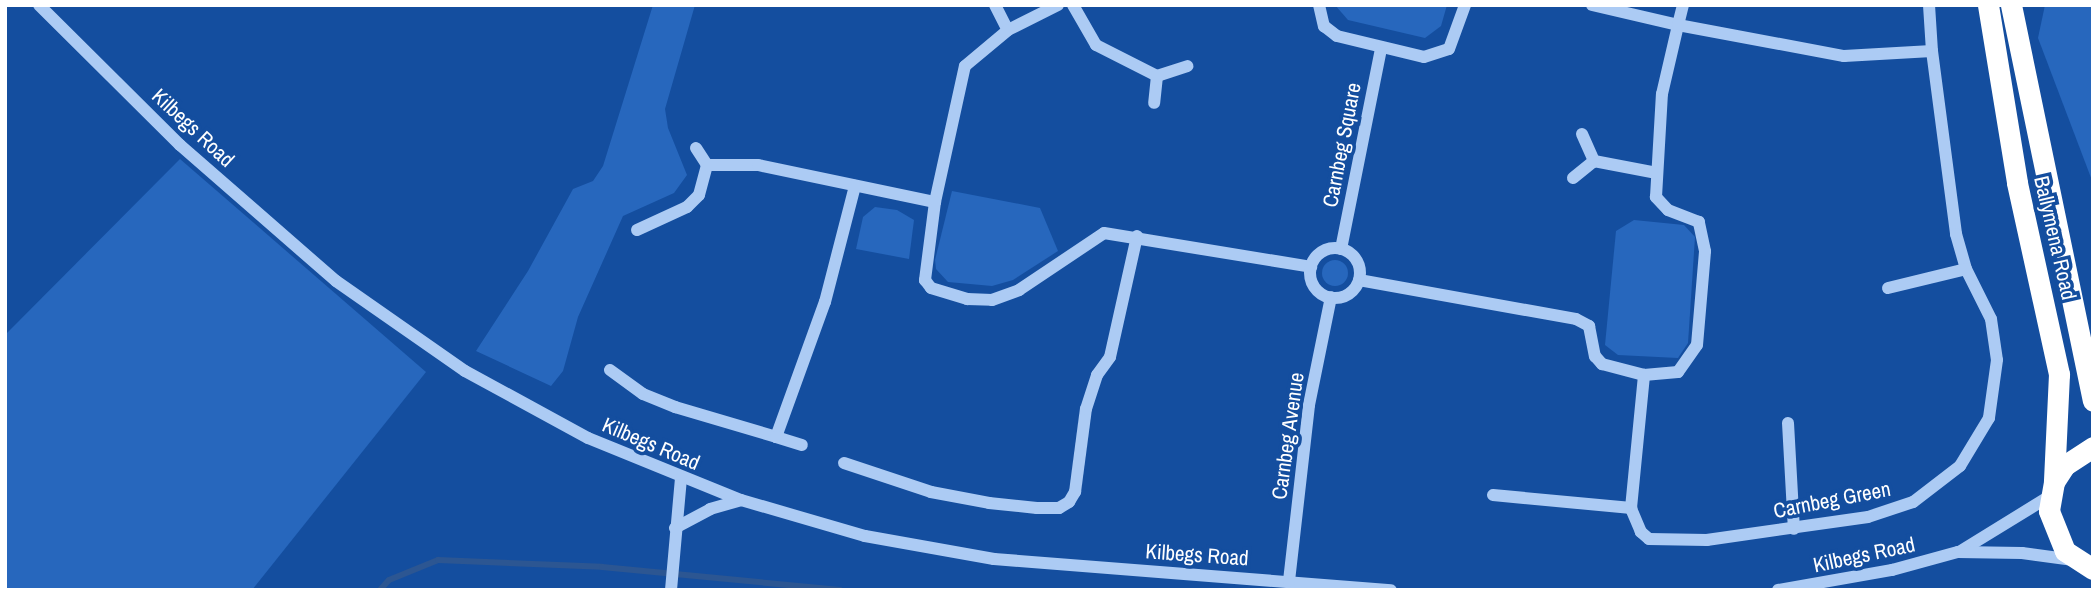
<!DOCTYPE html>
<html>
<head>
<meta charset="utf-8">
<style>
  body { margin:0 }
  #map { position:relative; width:2098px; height:595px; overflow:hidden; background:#144e9f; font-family:"Archivo Narrow",sans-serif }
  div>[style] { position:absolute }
  .green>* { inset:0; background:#2767bd }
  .round { border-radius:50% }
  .stream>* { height:6px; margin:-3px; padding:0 3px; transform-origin:3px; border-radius:3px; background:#2c5692 }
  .minor>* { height:12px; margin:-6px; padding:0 6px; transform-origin:6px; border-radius:6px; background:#accbf4 }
  .minor>.ring { margin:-6px; padding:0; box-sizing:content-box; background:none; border:12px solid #accbf4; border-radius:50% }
  .highway>* { height:21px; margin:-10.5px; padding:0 10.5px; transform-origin:10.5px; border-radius:10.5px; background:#fff }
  span { translate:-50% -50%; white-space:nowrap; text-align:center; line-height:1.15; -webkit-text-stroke:7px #144e9f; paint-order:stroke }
  .street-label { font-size:21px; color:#fff }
  .frame { position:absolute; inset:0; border:7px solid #fff; pointer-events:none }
</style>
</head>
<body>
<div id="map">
  <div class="green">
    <i style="clip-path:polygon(653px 5px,695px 5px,665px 109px,668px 128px,687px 175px,674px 193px,623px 216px,578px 317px,563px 371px,551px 386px,476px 351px,528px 271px,573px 189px,593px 181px,603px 166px)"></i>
    <i style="clip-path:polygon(1335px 5px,1447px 5px,1441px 26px,1425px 38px,1348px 20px)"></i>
    <i style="clip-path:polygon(2045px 5px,2093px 5px,2093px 183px,2038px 38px)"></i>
    <i style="clip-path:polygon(180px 159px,426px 372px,252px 590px,5px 590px,5px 335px)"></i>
    <i style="clip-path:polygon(952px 191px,1040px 208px,1058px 251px,1013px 280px,992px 286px,948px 282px,936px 269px,935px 260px)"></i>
    <i style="clip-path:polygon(875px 207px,897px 210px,914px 220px,909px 259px,856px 249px,863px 217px)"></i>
    <i style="clip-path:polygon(1634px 220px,1684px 225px,1695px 237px,1688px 343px,1678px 358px,1618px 355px,1605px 345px,1616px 231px)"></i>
    <i class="round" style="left:1322px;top:260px;width:26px;height:26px"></i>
  </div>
  <div class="stream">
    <i style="left:380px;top:590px;width:13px;rotate:-48deg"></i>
    <i style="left:389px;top:580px;width:53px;rotate:-22.2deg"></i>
    <i style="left:438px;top:560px;width:164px;rotate:2.4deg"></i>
    <i style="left:602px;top:567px;width:239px;rotate:5.5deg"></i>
  </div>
  <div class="minor">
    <i style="left:39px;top:5px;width:199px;rotate:44.8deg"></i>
    <i style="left:180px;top:145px;width:207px;rotate:41.1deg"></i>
    <i style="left:336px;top:281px;width:157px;rotate:34.9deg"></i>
    <i style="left:465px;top:371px;width:140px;rotate:28.6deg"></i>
    <i style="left:588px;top:438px;width:165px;rotate:22.1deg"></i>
    <i style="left:741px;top:500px;width:129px;rotate:16.2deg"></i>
    <i style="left:865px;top:536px;width:131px;rotate:10.1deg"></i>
    <i style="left:994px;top:559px;width:398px;rotate:4.5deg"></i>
    <i style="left:995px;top:5px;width:28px;rotate:63deg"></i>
    <i style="left:1008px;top:30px;width:56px;rotate:-26.6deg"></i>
    <i style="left:1073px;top:5px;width:46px;rotate:60.1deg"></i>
    <i style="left:1096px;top:45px;width:68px;rotate:26.9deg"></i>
    <i style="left:1157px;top:76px;width:27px;rotate:96deg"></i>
    <i style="left:1319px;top:5px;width:22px;rotate:77deg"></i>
    <i style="left:1324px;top:26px;width:16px;rotate:38deg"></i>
    <i style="left:1337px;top:36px;width:89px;rotate:13.6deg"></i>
    <i style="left:1424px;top:57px;width:26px;rotate:-18deg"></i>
    <i style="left:1449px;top:49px;width:47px;rotate:-70deg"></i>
    <i style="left:1592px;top:5px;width:88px;rotate:13.1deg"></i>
    <i style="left:1678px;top:25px;width:21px;rotate:-76deg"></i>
    <i style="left:1929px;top:5px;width:46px;rotate:86.3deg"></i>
    <i style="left:1157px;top:76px;width:32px;rotate:-18deg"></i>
    <i style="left:1582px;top:134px;width:30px;rotate:66deg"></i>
    <i style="left:1594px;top:161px;width:64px;rotate:10.8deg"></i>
    <i style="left:696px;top:148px;width:20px;rotate:57deg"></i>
    <i style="left:1573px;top:178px;width:27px;rotate:-39deg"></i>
    <i style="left:935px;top:202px;width:139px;rotate:-77.6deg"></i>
    <i style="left:965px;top:66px;width:56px;rotate:-39.9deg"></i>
    <i style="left:637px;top:230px;width:55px;rotate:-24.7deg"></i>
    <i style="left:687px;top:207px;width:17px;rotate:-45deg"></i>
    <i style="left:699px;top:195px;width:31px;rotate:-75deg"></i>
    <i style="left:707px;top:165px;width:51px"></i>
    <i style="left:758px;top:165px;width:181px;rotate:11.8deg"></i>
    <i style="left:935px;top:202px;width:79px;rotate:97.3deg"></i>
    <i style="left:925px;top:280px;width:10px;rotate:53deg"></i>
    <i style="left:931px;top:288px;width:38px;rotate:17deg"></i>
    <i style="left:967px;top:299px;width:25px;rotate:2deg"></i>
    <i style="left:992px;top:300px;width:29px;rotate:-20deg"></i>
    <i style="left:1019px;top:290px;width:102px;rotate:-33.8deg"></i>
    <i style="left:1104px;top:233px;width:210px;rotate:9.3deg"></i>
    <i class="ring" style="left:1310px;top:248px;width:38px;height:38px"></i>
    <i style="left:1341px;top:249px;width:205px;rotate:-78.7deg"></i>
    <i style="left:1359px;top:280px;width:220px;rotate:10.2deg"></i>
    <i style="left:1576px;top:319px;width:15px;rotate:28deg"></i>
    <i style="left:1589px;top:326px;width:31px;rotate:79deg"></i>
    <i style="left:1595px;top:356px;width:11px;rotate:49deg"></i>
    <i style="left:1602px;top:364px;width:43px;rotate:14.7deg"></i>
    <i style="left:1644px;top:375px;width:34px;rotate:-5deg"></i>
    <i style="left:1678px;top:372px;width:33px;rotate:-55deg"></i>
    <i style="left:1697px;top:345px;width:94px;rotate:-85.1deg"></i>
    <i style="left:1705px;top:251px;width:30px;rotate:-102deg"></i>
    <i style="left:1699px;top:222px;width:33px;rotate:-159deg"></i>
    <i style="left:1668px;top:210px;width:18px;rotate:-133deg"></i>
    <i style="left:1656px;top:197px;width:103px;rotate:-86.7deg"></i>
    <i style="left:1662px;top:94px;width:71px;rotate:-76.9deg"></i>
    <i style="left:1678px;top:25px;width:169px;rotate:10.6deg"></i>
    <i style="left:1844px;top:56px;width:88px;rotate:-3.3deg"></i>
    <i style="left:1932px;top:51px;width:185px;rotate:82.5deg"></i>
    <i style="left:1956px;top:234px;width:36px;rotate:74deg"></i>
    <i style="left:1966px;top:269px;width:56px;rotate:63.4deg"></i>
    <i style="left:1991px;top:319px;width:41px;rotate:81.7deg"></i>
    <i style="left:1997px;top:360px;width:59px;rotate:97.9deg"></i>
    <i style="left:1989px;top:418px;width:56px;rotate:121.1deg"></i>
    <i style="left:1960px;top:466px;width:59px;rotate:142.5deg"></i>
    <i style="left:1913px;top:502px;width:47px;rotate:161.6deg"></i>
    <i style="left:1868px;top:517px;width:163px;rotate:171.9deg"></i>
    <i style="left:1707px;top:540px;width:58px;rotate:-179deg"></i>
    <i style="left:1649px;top:539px;width:11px;rotate:-139deg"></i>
    <i style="left:1641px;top:532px;width:26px;rotate:-113deg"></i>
    <i style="left:1631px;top:508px;width:134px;rotate:-84.4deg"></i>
    <i style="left:1888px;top:288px;width:80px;rotate:-13.7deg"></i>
    <i style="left:610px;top:370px;width:41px;rotate:36deg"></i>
    <i style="left:643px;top:394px;width:35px;rotate:22deg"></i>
    <i style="left:675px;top:407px;width:105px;rotate:16.5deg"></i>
    <i style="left:776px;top:437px;width:144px;rotate:-70.1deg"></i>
    <i style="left:825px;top:302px;width:120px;rotate:-75.5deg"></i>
    <i style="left:1788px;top:423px;width:106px;rotate:86.8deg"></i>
    <i style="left:776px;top:437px;width:27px;rotate:17deg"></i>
    <i style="left:844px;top:463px;width:92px;rotate:18.4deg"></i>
    <i style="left:931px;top:492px;width:59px;rotate:10.7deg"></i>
    <i style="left:989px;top:503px;width:48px;rotate:5.9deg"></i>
    <i style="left:1037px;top:508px;width:22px"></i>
    <i style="left:1059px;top:508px;width:12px;rotate:-31deg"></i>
    <i style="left:1069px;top:502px;width:12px;rotate:-59deg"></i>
    <i style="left:1075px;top:492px;width:84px;rotate:-82.5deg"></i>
    <i style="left:1086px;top:409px;width:36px;rotate:-72deg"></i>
    <i style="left:1097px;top:375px;width:22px;rotate:-54deg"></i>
    <i style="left:1110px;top:357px;width:124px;rotate:-77.4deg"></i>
    <i style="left:1493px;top:495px;width:139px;rotate:5.4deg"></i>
    <i style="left:675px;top:528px;width:40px;rotate:-28deg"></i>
    <i style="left:710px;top:509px;width:32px;rotate:-16deg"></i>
    <i style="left:1959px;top:552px;width:107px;rotate:-31.6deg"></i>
    <i style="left:1289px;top:581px;width:177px;rotate:-83.5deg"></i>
    <i style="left:1309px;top:405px;width:110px;rotate:-78.5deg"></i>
    <i style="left:671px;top:590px;width:112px;rotate:-84.9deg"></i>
    <i style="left:1778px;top:590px;width:116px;rotate:-10deg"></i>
    <i style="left:1892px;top:570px;width:68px;rotate:-15.3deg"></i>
    <i style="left:1958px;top:552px;width:64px;rotate:0.9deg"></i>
    <i style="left:2022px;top:553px;width:52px;rotate:7.7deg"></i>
  </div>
  <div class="highway">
    <i style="left:1988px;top:5px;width:180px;rotate:80.7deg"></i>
    <i style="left:2017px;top:183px;width:196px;rotate:77.6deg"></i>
    <i style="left:2059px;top:374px;width:108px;rotate:92.7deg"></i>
    <i style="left:2011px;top:5px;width:404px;rotate:78.3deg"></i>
    <i style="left:2093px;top:447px;width:33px;rotate:147deg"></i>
    <i style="left:2065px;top:465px;width:20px;rotate:123deg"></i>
    <i style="left:2054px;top:482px;width:29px;rotate:100deg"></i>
    <i style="left:2049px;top:511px;width:43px;rotate:68.2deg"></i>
    <i style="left:2065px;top:551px;width:33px;rotate:33deg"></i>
  </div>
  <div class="street-label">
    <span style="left:193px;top:128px;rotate:43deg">Kilbegs Road</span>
    <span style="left:1342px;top:145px;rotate:-79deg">Carnbeg Square</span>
    <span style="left:2055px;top:238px;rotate:77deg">Ballymena Road</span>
    <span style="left:1288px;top:436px;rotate:-82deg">Carnbeg Avenue</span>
    <span style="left:651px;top:444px;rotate:23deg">Kilbegs Road</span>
    <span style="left:1832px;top:500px;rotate:-11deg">Carnbeg Green</span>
    <span style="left:1197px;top:555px;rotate:4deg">Kilbegs Road</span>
    <span style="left:1864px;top:555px;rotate:-12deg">Kilbegs Road</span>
  </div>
  <div class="frame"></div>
</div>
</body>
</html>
